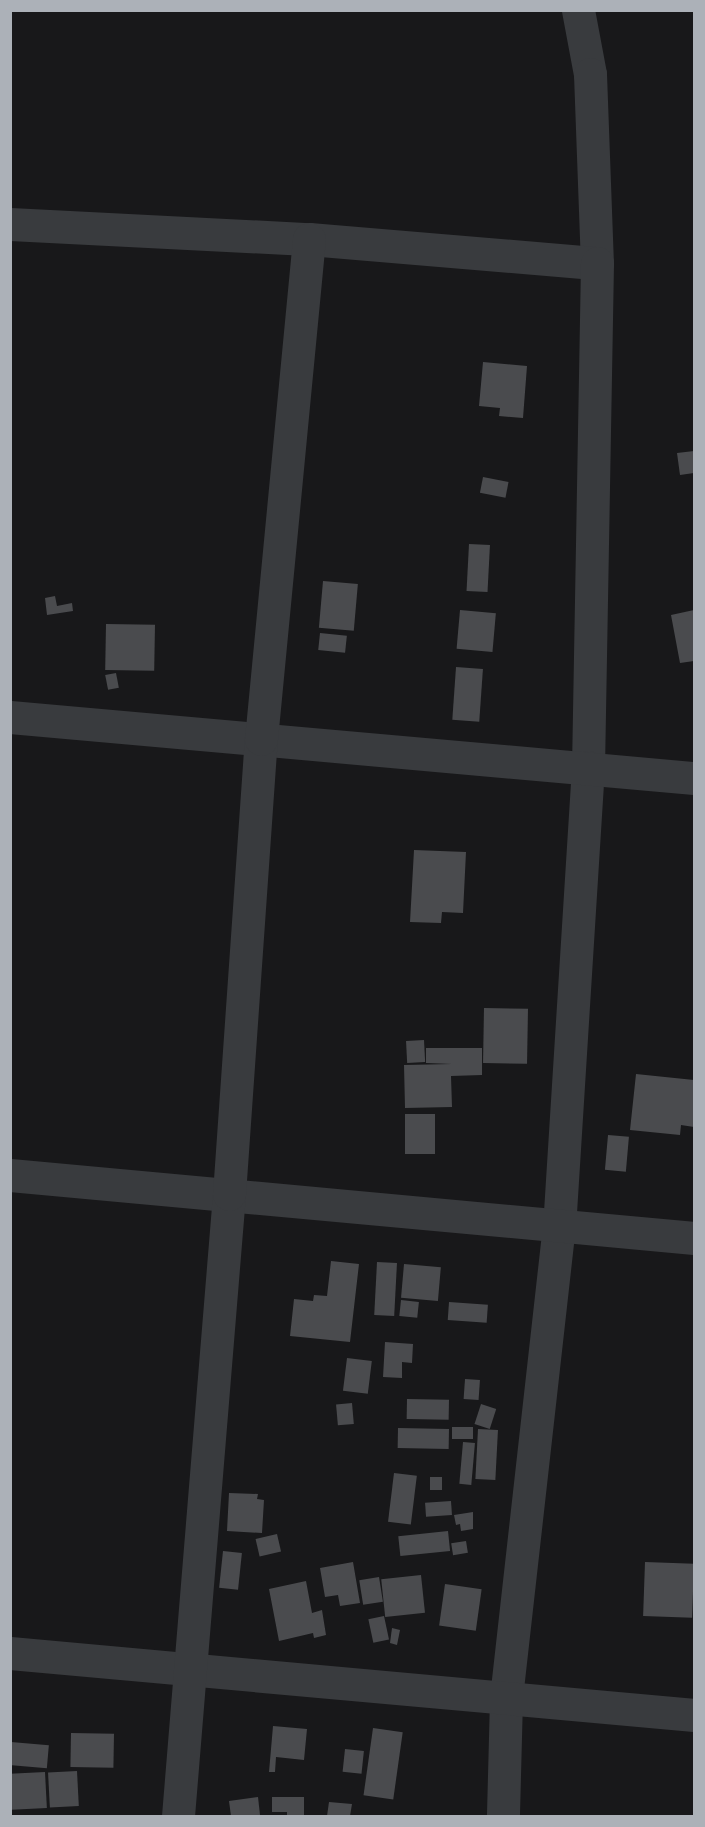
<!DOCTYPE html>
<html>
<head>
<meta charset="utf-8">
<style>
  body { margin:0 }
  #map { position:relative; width:705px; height:1827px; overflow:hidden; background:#18181a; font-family:Rubik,sans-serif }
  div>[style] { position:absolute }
  .building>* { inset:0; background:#4a4b4e; transform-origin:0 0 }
  .minor>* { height:33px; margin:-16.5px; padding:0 16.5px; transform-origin:16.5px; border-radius:16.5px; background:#393b3e }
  span { translate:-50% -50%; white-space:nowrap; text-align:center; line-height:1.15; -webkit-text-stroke:4.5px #131315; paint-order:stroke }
  .frame { position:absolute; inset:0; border:12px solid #acb1b8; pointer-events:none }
</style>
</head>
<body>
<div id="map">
  <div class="building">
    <i style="clip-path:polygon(483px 362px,527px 366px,523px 418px,499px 416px,500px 408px,479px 406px)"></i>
    <i style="clip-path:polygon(694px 451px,694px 473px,680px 475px,677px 453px)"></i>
    <i style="left:483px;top:477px;width:26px;height:16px;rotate:11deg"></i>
    <i style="left:469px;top:544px;width:21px;height:47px;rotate:3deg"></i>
    <i style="left:323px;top:581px;width:35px;height:47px;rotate:5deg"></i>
    <i style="clip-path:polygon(55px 596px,57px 606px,72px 603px,73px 611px,47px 615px,45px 598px)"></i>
    <i style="left:460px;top:610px;width:36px;height:39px;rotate:5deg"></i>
    <i style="clip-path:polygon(694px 610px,694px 661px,680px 663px,671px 615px)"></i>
    <i style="left:106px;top:624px;width:49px;height:46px;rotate:1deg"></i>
    <i style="left:320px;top:633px;width:27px;height:17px;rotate:6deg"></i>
    <i style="left:456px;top:667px;width:27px;height:53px;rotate:4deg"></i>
    <i style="left:116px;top:673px;width:15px;height:11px;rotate:79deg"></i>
    <i style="clip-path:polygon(414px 850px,466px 852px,463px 913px,442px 912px,441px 923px,410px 922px)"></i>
    <i style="left:484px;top:1008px;width:44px;height:55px;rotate:1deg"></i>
    <i style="left:424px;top:1040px;width:22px;height:18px;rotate:87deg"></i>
    <i style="clip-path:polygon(426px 1048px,482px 1048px,482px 1075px,451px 1076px,452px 1107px,405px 1108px,404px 1065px,452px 1064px,426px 1063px)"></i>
    <i style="clip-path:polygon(636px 1074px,694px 1080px,694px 1127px,681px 1125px,680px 1135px,630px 1130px)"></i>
    <i style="left:405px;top:1114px;width:30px;height:40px"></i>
    <i style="left:608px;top:1135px;width:21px;height:35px;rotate:5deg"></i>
    <i style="clip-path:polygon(331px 1261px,359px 1264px,350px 1342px,290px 1336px,294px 1299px,313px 1301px,314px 1295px,327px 1296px)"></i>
    <i style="left:377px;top:1262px;width:20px;height:53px;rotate:3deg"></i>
    <i style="left:404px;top:1264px;width:37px;height:34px;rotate:5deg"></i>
    <i style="left:401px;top:1300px;width:18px;height:16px;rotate:6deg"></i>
    <i style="left:449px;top:1302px;width:39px;height:18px;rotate:4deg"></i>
    <i style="clip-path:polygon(385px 1342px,413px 1344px,412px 1363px,402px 1362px,402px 1378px,383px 1377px)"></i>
    <i style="left:347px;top:1358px;width:25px;height:33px;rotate:7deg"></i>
    <i style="left:465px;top:1379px;width:15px;height:20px;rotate:4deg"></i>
    <i style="left:407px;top:1399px;width:42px;height:20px;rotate:1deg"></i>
    <i style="left:352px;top:1403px;width:21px;height:16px;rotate:85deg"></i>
    <i style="left:481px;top:1404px;width:16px;height:21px;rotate:18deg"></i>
    <i style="left:452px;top:1427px;width:21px;height:12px"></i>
    <i style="left:398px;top:1428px;width:51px;height:20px;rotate:1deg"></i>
    <i style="left:478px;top:1429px;width:20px;height:50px;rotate:3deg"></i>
    <i style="left:463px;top:1442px;width:12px;height:42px;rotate:5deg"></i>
    <i style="left:394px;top:1473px;width:23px;height:49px;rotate:7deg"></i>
    <i style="left:442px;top:1477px;width:13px;height:12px;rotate:90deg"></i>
    <i style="clip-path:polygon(229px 1493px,258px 1494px,257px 1499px,264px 1500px,262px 1533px,227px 1531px)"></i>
    <i style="left:451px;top:1501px;width:14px;height:26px;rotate:86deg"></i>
    <i style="clip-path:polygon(473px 1512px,473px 1529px,461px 1531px,460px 1524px,456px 1525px,454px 1515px)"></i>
    <i style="left:448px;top:1531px;width:20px;height:50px;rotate:84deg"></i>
    <i style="left:277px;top:1534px;width:18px;height:22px;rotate:77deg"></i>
    <i style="left:466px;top:1541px;width:12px;height:15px;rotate:81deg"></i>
    <i style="left:223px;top:1551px;width:19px;height:37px;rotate:6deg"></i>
    <i style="clip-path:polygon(353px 1562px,360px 1603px,340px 1606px,338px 1595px,325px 1597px,320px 1568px)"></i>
    <i style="left:645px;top:1562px;width:49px;height:54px;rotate:2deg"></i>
    <i style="left:421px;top:1575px;width:38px;height:40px;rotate:84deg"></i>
    <i style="left:379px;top:1577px;width:25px;height:20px;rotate:81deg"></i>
    <i style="clip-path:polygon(306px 1581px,312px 1613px,322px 1610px,326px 1635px,314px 1638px,313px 1633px,279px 1641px,269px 1589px)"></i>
    <i style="left:445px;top:1584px;width:37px;height:42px;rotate:8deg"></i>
    <i style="left:384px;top:1616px;width:24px;height:16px;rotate:78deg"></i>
    <i style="clip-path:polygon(392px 1628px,400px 1630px,397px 1645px,390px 1643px)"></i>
    <i style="clip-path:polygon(273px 1726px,307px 1729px,304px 1760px,276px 1757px,275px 1772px,269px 1772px)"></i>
    <i style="left:373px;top:1728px;width:30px;height:68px;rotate:8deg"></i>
    <i style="left:71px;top:1733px;width:43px;height:34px;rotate:1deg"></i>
    <i style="left:11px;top:1742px;width:38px;height:23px;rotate:5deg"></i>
    <i style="left:345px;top:1749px;width:19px;height:23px;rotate:6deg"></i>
    <i style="left:77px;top:1771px;width:35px;height:29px;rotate:87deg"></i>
    <i style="left:45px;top:1772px;width:36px;height:35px;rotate:87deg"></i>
    <i style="clip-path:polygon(258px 1797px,260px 1815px,231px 1816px,229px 1801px)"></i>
    <i style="clip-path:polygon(272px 1797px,304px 1797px,304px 1816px,287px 1816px,287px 1812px,272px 1812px)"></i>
    <i style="clip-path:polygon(329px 1802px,352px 1804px,350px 1816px,327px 1816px)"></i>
  </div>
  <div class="minor">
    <i style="left:578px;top:10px;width:65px;rotate:79.4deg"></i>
    <i style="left:590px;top:74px;width:189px;rotate:87.9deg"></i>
    <i style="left:10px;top:224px;width:299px;rotate:2.9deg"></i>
    <i style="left:309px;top:239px;width:289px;rotate:4.8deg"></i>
    <i style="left:597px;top:263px;width:504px;rotate:91.02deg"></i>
    <i style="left:588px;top:767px;width:459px;rotate:93.6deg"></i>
    <i style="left:559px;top:1225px;width:477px;rotate:96.4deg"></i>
    <i style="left:506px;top:1699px;width:117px;rotate:91.5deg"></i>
    <i style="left:10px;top:717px;width:687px;rotate:5.1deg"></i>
    <i style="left:10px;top:1175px;width:687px;rotate:5.26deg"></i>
    <i style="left:10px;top:1653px;width:687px;rotate:5.18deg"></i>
    <i style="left:178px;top:1816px;width:624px;rotate:-85.31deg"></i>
    <i style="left:229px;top:1194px;width:456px;rotate:-86deg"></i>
    <i style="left:261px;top:739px;width:502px;rotate:-84.52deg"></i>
  </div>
  <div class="frame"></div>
</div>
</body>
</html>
